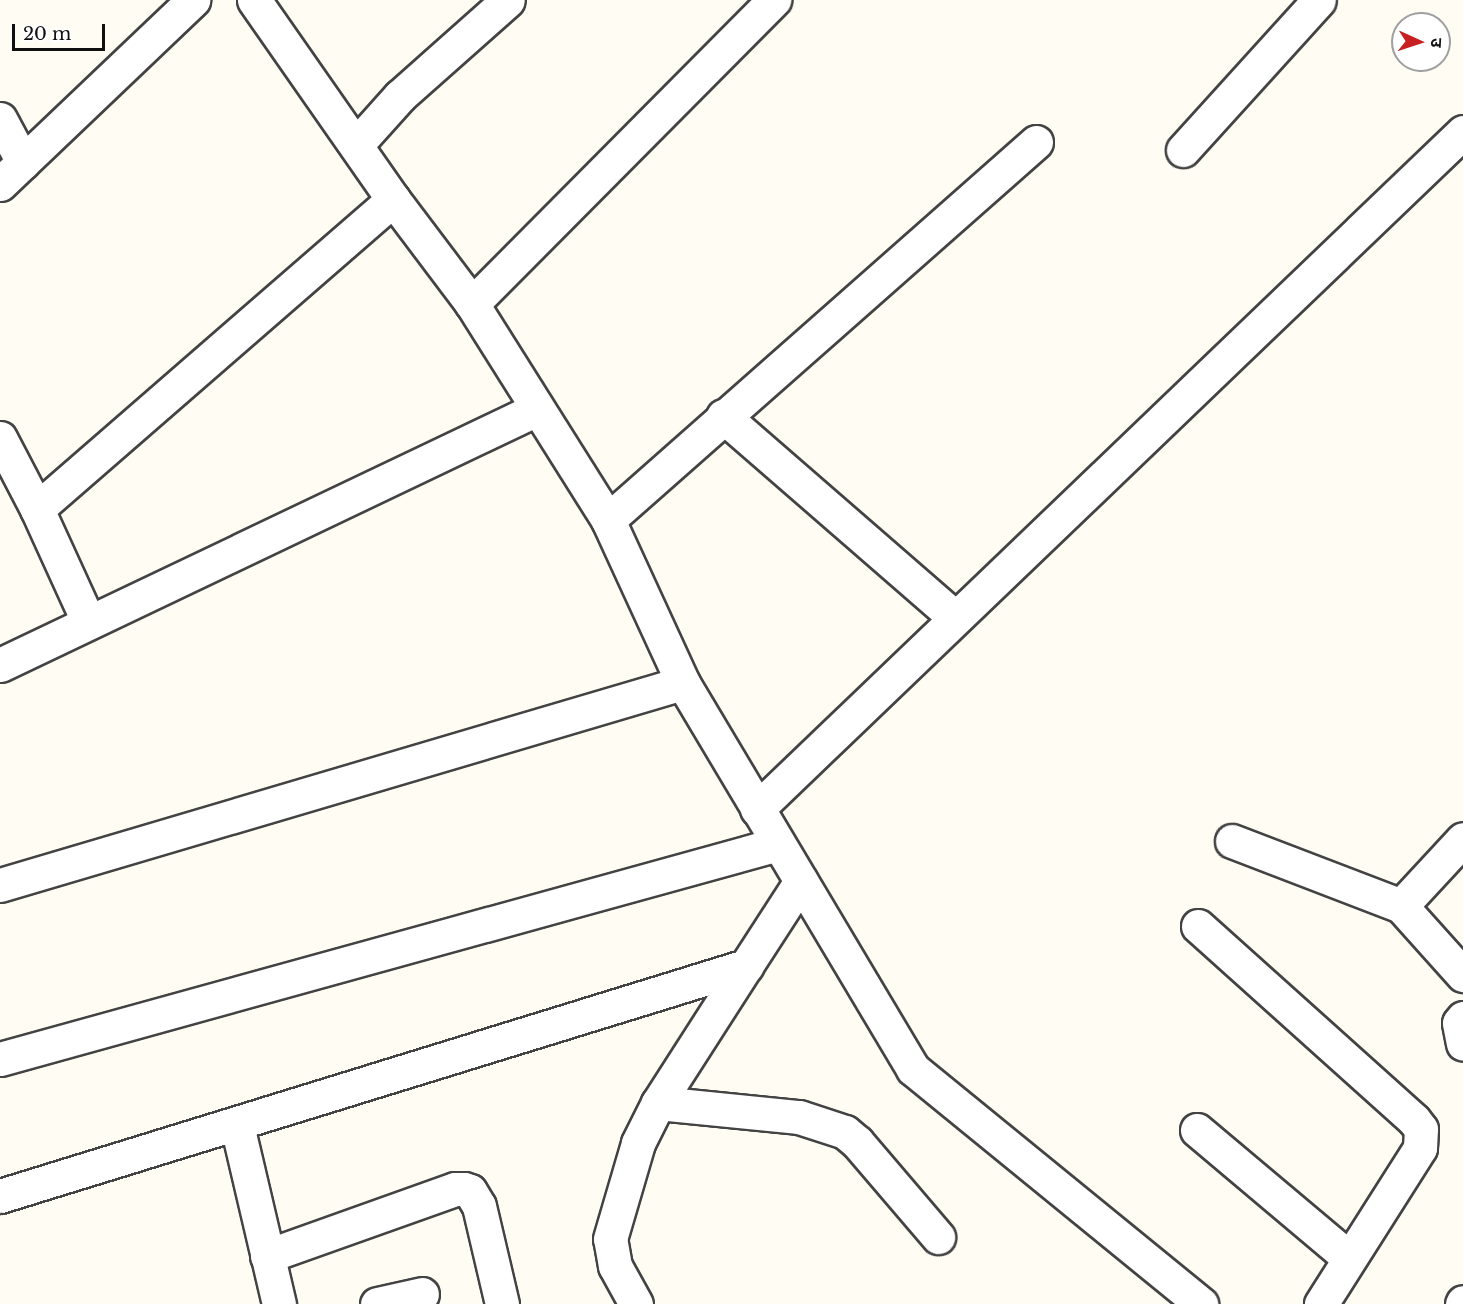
<!DOCTYPE html>
<html>
<head>
<meta charset="utf-8">
<style>
  body { margin:0 }
  #map { position:relative; width:1463px; height:1304px; overflow:hidden; background:#fffdf3; font-family:"Libre Baskerville","Noto Sans Devanagari",serif }
  div>[style] { position:absolute }
  .roads { filter:drop-shadow(2px 0 #434343) drop-shadow(-2px 0 #434343) drop-shadow(0 2px #434343) drop-shadow(0 -2px #434343) }
  .minor>* { height:33px; margin:-16.5px; padding:0 16.5px; transform-origin:16.5px; border-radius:16.5px; background:#fff }
  span { translate:-50% -50%; white-space:nowrap; text-align:center; line-height:1.15; -webkit-text-stroke:6px #fff; paint-order:stroke }
  .north { position:absolute; left:1391px; top:12px; width:60px; height:60px; box-sizing:border-box; background:#fff; border:2px solid #9f9f9f; border-radius:50%; rotate:93deg; font-size:16px; font-weight:700; line-height:24px; text-align:center; color:#101010 }
  .north::after { content:''; display:block; margin:auto; width:21px; height:27px; background:#c82021; clip-path:polygon(50% 0,100% 100%,50% 72%,0 100%) }
  .scale { position:absolute; left:12px; top:24px; width:93px; height:27px; box-sizing:border-box; border:3px solid #101010; border-top:0; padding-left:8px; font-size:18px; line-height:21px; white-space:nowrap; color:#101010; -webkit-text-stroke:4px #fff; paint-order:stroke }
</style>
</head>
<body>
<div id="map">
  <div class="roads">
    <div class="minor">
      <i style="left:254px;top:0;width:243px;rotate:55.1deg"></i>
      <i style="left:393px;top:199px;width:131px;rotate:53deg"></i>
      <i style="left:472px;top:304px;width:255px;rotate:57.8deg"></i>
      <i style="left:608px;top:520px;width:179px;rotate:65.3deg"></i>
      <i style="left:683px;top:683px;width:449px;rotate:59.2deg"></i>
      <i style="left:913px;top:1069px;width:372px;rotate:39.2deg"></i>
      <i style="left:0;top:119px;width:49px;rotate:61.9deg"></i>
      <i style="left:356px;top:145px;width:66px;rotate:-48.1deg"></i>
      <i style="left:400px;top:96px;width:144px;rotate:-41.6deg"></i>
      <i style="left:1183px;top:150px;width:202px;rotate:-47.8deg"></i>
      <i style="left:0;top:184px;width:267px;rotate:-43.6deg"></i>
      <i style="left:472px;top:304px;width:429px;rotate:-45.2deg"></i>
      <i style="left:723px;top:416px;width:306px;rotate:41deg"></i>
      <i style="left:0;top:438px;width:80px;rotate:62.5deg"></i>
      <i style="left:37px;top:509px;width:123px;rotate:65.5deg"></i>
      <i style="left:37px;top:509px;width:472px;rotate:-41deg"></i>
      <i style="left:608px;top:520px;width:571px;rotate:-41.45deg"></i>
      <i style="left:0;top:665px;width:595px;rotate:-25.49deg"></i>
      <i style="left:757px;top:809px;width:978px;rotate:-43.8deg"></i>
      <i style="left:1232px;top:841px;width:181px;rotate:21deg"></i>
      <i style="left:1401px;top:906px;width:93px;rotate:48.1deg"></i>
      <i style="left:0;top:885px;width:712px;rotate:-16.48deg"></i>
      <i style="left:1401px;top:906px;width:91px;rotate:-47.2deg"></i>
      <i style="left:1198px;top:926px;width:290px;rotate:41.9deg"></i>
      <i style="left:1414px;top:1120px;width:11px;rotate:52deg"></i>
      <i style="left:1421px;top:1129px;width:19px;rotate:93deg"></i>
      <i style="left:1420px;top:1148px;width:185px;rotate:122.4deg"></i>
      <i style="left:1463px;top:1018px;width:6px;rotate:129deg"></i>
      <i style="left:1459px;top:1023px;width:21px;rotate:79deg"></i>
      <i style="left:0;top:1059px;width:807px;rotate:-15.45deg"></i>
      <i style="left:658px;top:1103px;width:142px;rotate:5.7deg"></i>
      <i style="left:799px;top:1117px;width:48px;rotate:18.1deg"></i>
      <i style="left:845px;top:1132px;width:16px;rotate:40deg"></i>
      <i style="left:857px;top:1142px;width:125px;rotate:49.5deg"></i>
      <i style="left:237px;top:1125px;width:184px;rotate:76.8deg"></i>
      <i style="left:1197px;top:1130px;width:197px;rotate:40.1deg"></i>
      <i style="left:0;top:1196px;width:781px;rotate:-17.14deg"></i>
      <i style="left:746px;top:966px;width:101px;rotate:-57.1deg"></i>
      <i style="left:267px;top:1256px;width:200px;rotate:-19.6deg"></i>
      <i style="left:455px;top:1189px;width:9px"></i>
      <i style="left:464px;top:1189px;width:6px;rotate:18deg"></i>
      <i style="left:470px;top:1191px;width:17px;rotate:59deg"></i>
      <i style="left:479px;top:1206px;width:101px;rotate:76.8deg"></i>
      <i style="left:377px;top:1304px;width:46px;rotate:-12.5deg"></i>
      <i style="left:636px;top:1304px;width:43px;rotate:-118.9deg"></i>
      <i style="left:615px;top:1266px;width:27px;rotate:-100deg"></i>
      <i style="left:610px;top:1239px;width:100px;rotate:-73.7deg"></i>
      <i style="left:638px;top:1143px;width:45px;rotate:-63.4deg"></i>
      <i style="left:658px;top:1103px;width:163px;rotate:-57.3deg"></i>
      <i style="left:1462px;top:1304px;width:2px;rotate:-63deg"></i>
    </div>
  </div>
  <div class="north">उ</div>
  <div class="scale">20 m</div>
</div>
</body>
</html>
